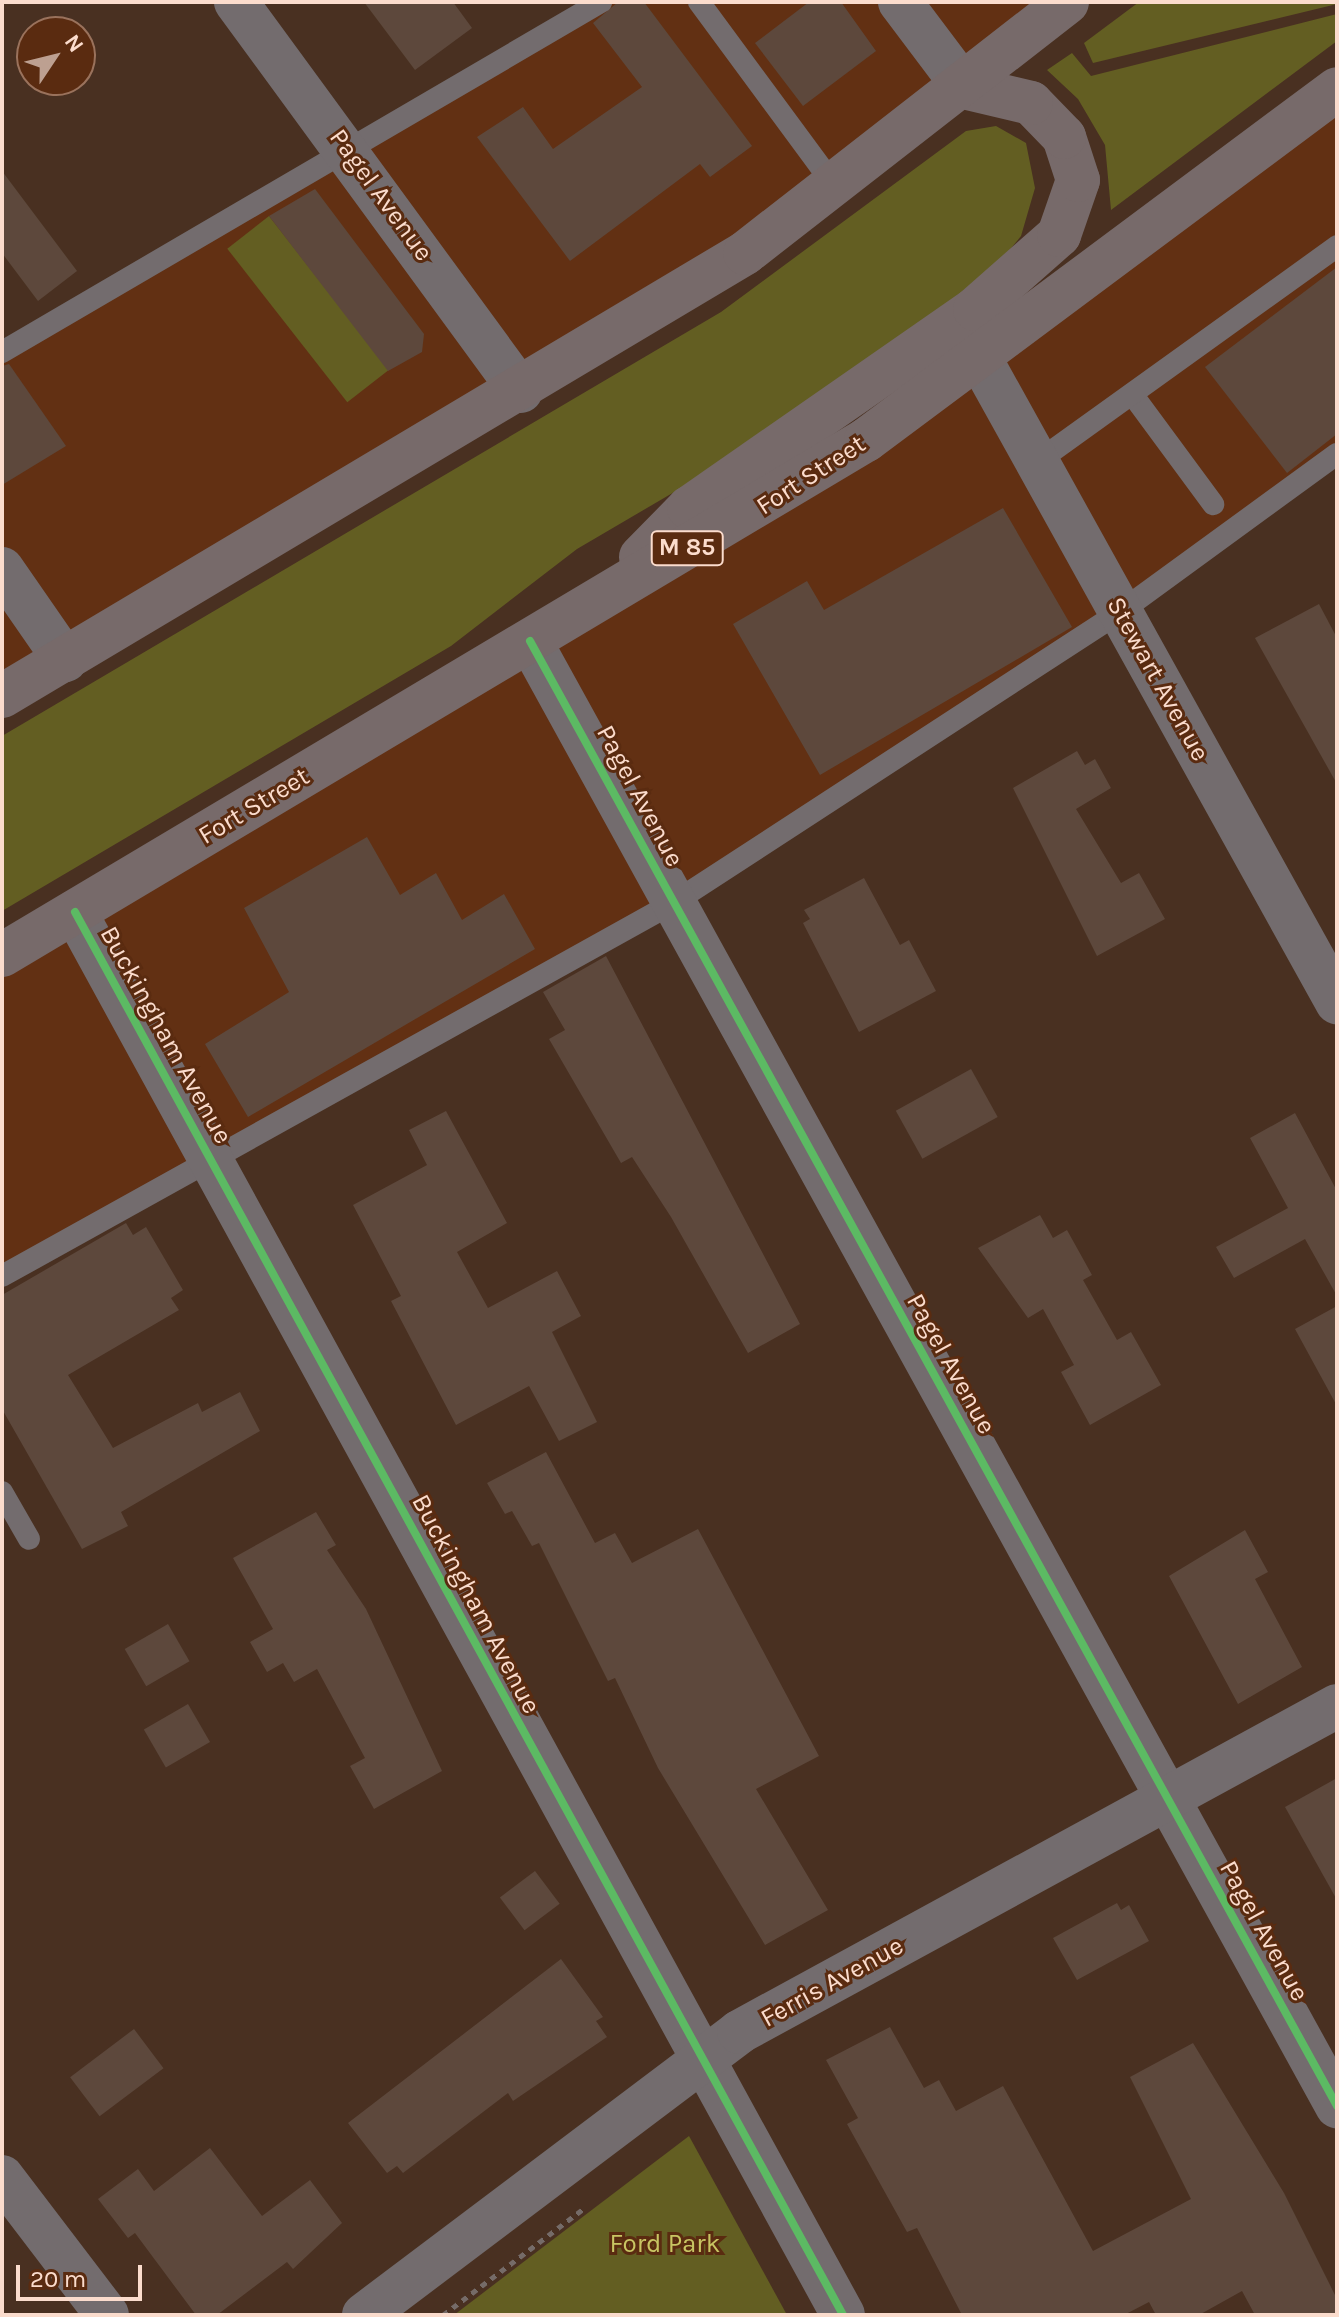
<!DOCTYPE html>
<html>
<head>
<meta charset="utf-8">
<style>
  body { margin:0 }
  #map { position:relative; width:1339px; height:2317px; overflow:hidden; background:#493021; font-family:Karla,sans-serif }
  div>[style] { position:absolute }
  .built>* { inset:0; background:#623013 }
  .green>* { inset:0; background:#635e22; transform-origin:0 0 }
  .building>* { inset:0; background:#5d483c; transform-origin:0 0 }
  .path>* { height:5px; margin-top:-2.5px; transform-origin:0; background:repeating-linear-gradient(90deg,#756b68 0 6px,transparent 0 12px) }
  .lane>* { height:22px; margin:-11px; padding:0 11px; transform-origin:11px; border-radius:11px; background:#736c6e }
  .street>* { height:44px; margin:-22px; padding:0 22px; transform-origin:22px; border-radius:22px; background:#736c6e }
  .primary>* { height:44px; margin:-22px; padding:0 22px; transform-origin:22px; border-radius:22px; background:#776a6a }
  .cycleway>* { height:8px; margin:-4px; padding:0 4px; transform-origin:4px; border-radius:4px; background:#5cba63 }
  span { translate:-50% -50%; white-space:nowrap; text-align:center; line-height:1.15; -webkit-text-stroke:6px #5a2b10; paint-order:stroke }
  .shield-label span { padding:2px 6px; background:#5a2b10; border:2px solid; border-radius:6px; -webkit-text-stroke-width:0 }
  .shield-label { font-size:24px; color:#fbdccd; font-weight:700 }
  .street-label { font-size:26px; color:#fbdccd }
  .park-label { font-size:26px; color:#c8c563 }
  .frame { position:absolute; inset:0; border:4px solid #fbdccd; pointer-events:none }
  .north { position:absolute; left:16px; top:16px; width:80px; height:80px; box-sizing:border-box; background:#5a2b10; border:2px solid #9a725c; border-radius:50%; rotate:55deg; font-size:22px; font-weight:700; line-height:32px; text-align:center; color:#fbdccd }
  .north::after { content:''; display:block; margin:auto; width:28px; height:36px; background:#bda091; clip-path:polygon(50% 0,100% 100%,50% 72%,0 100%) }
  .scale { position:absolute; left:16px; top:2265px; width:126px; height:36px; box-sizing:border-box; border:4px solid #fbdccd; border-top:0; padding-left:10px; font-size:24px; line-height:28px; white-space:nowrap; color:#fbdccd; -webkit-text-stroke:6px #5a2b10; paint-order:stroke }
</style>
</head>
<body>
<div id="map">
  <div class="built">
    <i style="clip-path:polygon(601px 2px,1067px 2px,745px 253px,2px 696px,2px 352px)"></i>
    <i style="clip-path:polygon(1337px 89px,1337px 454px,673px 903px,2px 1276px,2px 955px,750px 515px)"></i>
  </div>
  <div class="green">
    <i style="clip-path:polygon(1139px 2px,1337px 2px,1337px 4px,1093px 63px,1084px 43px)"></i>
    <i style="clip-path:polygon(1337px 14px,1337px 41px,1111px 210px,1105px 145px,1078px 99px,1047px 70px,1072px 53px,1091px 76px)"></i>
    <i style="clip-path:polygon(996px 126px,1026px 143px,1035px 188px,1021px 236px,987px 278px,809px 413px,577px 549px,451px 646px,2px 911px,2px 736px,721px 312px,966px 131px)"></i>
    <i style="left:269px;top:216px;width:195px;height:53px;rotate:52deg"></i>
    <i style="clip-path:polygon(689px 2136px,787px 2315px,454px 2315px)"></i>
  </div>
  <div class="building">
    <i style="clip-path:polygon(364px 2px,453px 2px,472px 28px,415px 70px)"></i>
    <i style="clip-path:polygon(644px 2px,752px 146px,710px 177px,700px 164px,570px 261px,477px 137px,523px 107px,553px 149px,642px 87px,593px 23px,618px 2px)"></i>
    <i style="clip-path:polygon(809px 2px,841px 2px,876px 51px,803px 106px,755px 43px)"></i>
    <i style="clip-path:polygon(2px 171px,77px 271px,38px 301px,2px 253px)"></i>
    <i style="clip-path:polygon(315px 189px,424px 334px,422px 352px,388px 371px,269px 216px)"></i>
    <i style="clip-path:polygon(1337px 267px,1337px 434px,1287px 473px,1205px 367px)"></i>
    <i style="clip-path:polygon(9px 364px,66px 446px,2px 485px,2px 366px)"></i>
    <i style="clip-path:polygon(1003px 508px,1072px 627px,820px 775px,733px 624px,807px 581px,824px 610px)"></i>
    <i style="clip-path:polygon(1319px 604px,1337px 638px,1337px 784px,1255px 638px)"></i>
    <i style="clip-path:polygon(1077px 751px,1085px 765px,1095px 759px,1111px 788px,1076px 809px,1121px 883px,1139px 873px,1165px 919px,1097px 956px,1013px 788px)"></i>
    <i style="clip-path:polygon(367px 837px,400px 895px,436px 873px,462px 920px,504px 894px,535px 949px,248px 1117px,205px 1044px,289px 992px,244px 908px)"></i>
    <i style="clip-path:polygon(864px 878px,900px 945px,909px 940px,936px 991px,859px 1032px,803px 923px,810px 919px,804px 910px)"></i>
    <i style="clip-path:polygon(606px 956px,800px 1324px,748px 1353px,671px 1217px,632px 1157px,621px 1163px,549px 1039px,565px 1030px,543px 992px)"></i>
    <i style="left:971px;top:1069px;width:55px;height:86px;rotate:61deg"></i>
    <i style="clip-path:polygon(446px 1111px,507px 1223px,457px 1252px,488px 1308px,557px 1271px,581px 1316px,552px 1332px,597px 1422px,559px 1441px,529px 1386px,456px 1425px,391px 1301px,401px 1296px,353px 1205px,427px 1165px,409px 1130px)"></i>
    <i style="clip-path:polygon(1295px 1113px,1337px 1191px,1337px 1296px,1305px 1239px,1234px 1278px,1216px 1247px,1288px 1208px,1250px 1138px)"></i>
    <i style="clip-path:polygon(1040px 1215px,1053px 1238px,1067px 1230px,1092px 1275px,1083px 1280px,1117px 1340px,1131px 1332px,1161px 1385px,1090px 1425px,1061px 1372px,1074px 1365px,1043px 1309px,1028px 1318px,978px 1248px)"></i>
    <i style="clip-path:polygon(126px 1223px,133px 1235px,146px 1227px,183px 1290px,171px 1298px,179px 1310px,68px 1375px,113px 1448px,198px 1403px,202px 1412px,240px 1392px,260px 1431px,121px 1512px,128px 1526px,82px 1549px,2px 1409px,2px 1295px)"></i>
    <i style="clip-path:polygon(1337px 1306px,1337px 1406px,1295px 1329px)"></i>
    <i style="clip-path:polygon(546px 1452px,595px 1543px,615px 1533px,632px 1563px,698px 1529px,819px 1756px,756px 1789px,828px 1910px,765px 1945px,658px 1768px,615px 1678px,608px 1681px,539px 1543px,532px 1546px,512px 1511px,505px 1514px,487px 1483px)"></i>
    <i style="clip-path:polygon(316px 1512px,336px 1545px,327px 1550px,366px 1609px,442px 1771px,374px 1809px,350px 1766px,365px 1758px,317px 1669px,294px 1682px,283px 1663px,267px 1672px,250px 1642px,273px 1629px,233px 1558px)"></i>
    <i style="clip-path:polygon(1245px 1530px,1268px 1572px,1255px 1579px,1302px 1667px,1238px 1704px,1169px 1576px)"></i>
    <i style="left:168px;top:1624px;width:43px;height:50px;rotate:60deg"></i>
    <i style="left:188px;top:1704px;width:44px;height:51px;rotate:60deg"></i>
    <i style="clip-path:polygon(1337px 1778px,1337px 1900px,1285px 1807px)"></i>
    <i style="left:535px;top:1871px;width:41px;height:44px;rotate:53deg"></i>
    <i style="clip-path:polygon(1117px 1903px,1121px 1910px,1129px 1905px,1149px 1941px,1077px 1980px,1053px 1938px)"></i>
    <i style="clip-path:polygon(561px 1959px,603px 2017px,596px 2021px,607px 2037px,513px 2101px,508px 2093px,403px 2173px,397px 2166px,387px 2173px,348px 2123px)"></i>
    <i style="clip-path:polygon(890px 2027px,924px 2088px,939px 2080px,956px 2111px,1003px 2086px,1093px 2251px,1191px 2199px,1130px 2077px,1193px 2043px,1284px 2193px,1337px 2299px,1337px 2315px,1255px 2315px,1242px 2291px,1199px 2315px,1156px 2315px,1149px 2302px,1124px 2315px,962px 2315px,917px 2228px,907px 2232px,847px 2124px,858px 2118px,826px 2060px)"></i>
    <i style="left:134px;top:2029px;width:49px;height:80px;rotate:53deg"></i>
    <i style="clip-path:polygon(210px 2148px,262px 2216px,310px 2180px,342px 2223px,293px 2269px,287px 2262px,217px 2315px,196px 2315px,135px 2233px,128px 2238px,98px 2199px,138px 2169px,154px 2191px)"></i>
  </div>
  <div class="path">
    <i style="left:443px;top:2315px;width:176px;rotate:-37.1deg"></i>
  </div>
  <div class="lane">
    <i style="left:699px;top:2px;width:227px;rotate:53.6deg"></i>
    <i style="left:2px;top:352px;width:694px;rotate:-30.3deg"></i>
    <i style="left:1132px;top:394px;width:137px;rotate:53.6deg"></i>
    <i style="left:1041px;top:459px;width:365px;rotate:-35.7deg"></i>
    <i style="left:2px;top:1276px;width:768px;rotate:-29.07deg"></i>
    <i style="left:673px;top:903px;width:533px;rotate:-33.06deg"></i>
    <i style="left:1120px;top:612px;width:268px;rotate:-36.1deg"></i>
    <i style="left:2px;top:1492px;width:54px;rotate:60.1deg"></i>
  </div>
  <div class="street">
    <i style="left:236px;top:2px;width:482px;rotate:53.8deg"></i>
    <i style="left:900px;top:2px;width:106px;rotate:53deg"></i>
    <i style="left:979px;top:357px;width:738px;rotate:60.97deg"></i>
    <i style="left:2px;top:569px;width:111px;rotate:55.3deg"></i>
    <i style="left:530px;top:641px;width:1673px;rotate:61.15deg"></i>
    <i style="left:75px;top:912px;width:1599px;rotate:61.3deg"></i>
    <i style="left:2px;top:2177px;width:173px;rotate:52.7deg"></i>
    <i style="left:364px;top:2315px;width:470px;rotate:-37deg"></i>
    <i style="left:739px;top:2032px;width:681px;rotate:-28.6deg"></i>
  </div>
  <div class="primary">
    <i style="left:641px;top:557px;width:69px;rotate:-45.6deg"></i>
    <i style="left:689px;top:508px;width:348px;rotate:-34.8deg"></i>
    <i style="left:975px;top:309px;width:112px;rotate:-41.4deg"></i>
    <i style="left:1059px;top:235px;width:58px;rotate:-70.9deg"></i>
    <i style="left:1078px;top:180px;width:45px;rotate:-108deg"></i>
    <i style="left:1064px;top:137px;width:47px;rotate:-134.1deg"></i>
    <i style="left:1031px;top:103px;width:69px;rotate:-166.6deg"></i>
    <i style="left:2px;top:696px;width:865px;rotate:-30.8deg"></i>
    <i style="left:745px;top:253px;width:408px;rotate:-37.9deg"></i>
    <i style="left:2px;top:955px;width:1006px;rotate:-30.8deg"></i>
    <i style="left:866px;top:440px;width:587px;rotate:-36.69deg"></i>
  </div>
  <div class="cycleway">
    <i style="left:530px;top:641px;width:1673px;rotate:61.15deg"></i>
    <i style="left:75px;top:912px;width:1599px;rotate:61.3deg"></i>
  </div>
  <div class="shield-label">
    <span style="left:687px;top:548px">M 85</span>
  </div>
  <div class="street-label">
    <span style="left:381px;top:195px;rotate:54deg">Pagel Avenue</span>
    <span style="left:811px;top:475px;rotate:-33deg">Fort Street</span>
    <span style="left:1158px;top:679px;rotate:61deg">Stewart Avenue</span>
    <span style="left:640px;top:796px;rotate:62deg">Pagel Avenue</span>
    <span style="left:254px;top:806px;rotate:-31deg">Fort Street</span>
    <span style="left:166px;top:1035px;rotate:61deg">Buckingham Avenue</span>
    <span style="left:951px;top:1364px;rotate:61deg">Pagel Avenue</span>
    <span style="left:476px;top:1604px;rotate:62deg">Buckingham Avenue</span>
    <span style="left:1264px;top:1931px;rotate:61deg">Pagel Avenue</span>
    <span style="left:832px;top:1982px;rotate:-29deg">Ferris Avenue</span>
  </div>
  <div class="park-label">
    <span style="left:665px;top:2244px">Ford Park</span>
  </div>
  <div class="frame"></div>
  <div class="north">N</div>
  <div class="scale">20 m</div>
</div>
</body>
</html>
